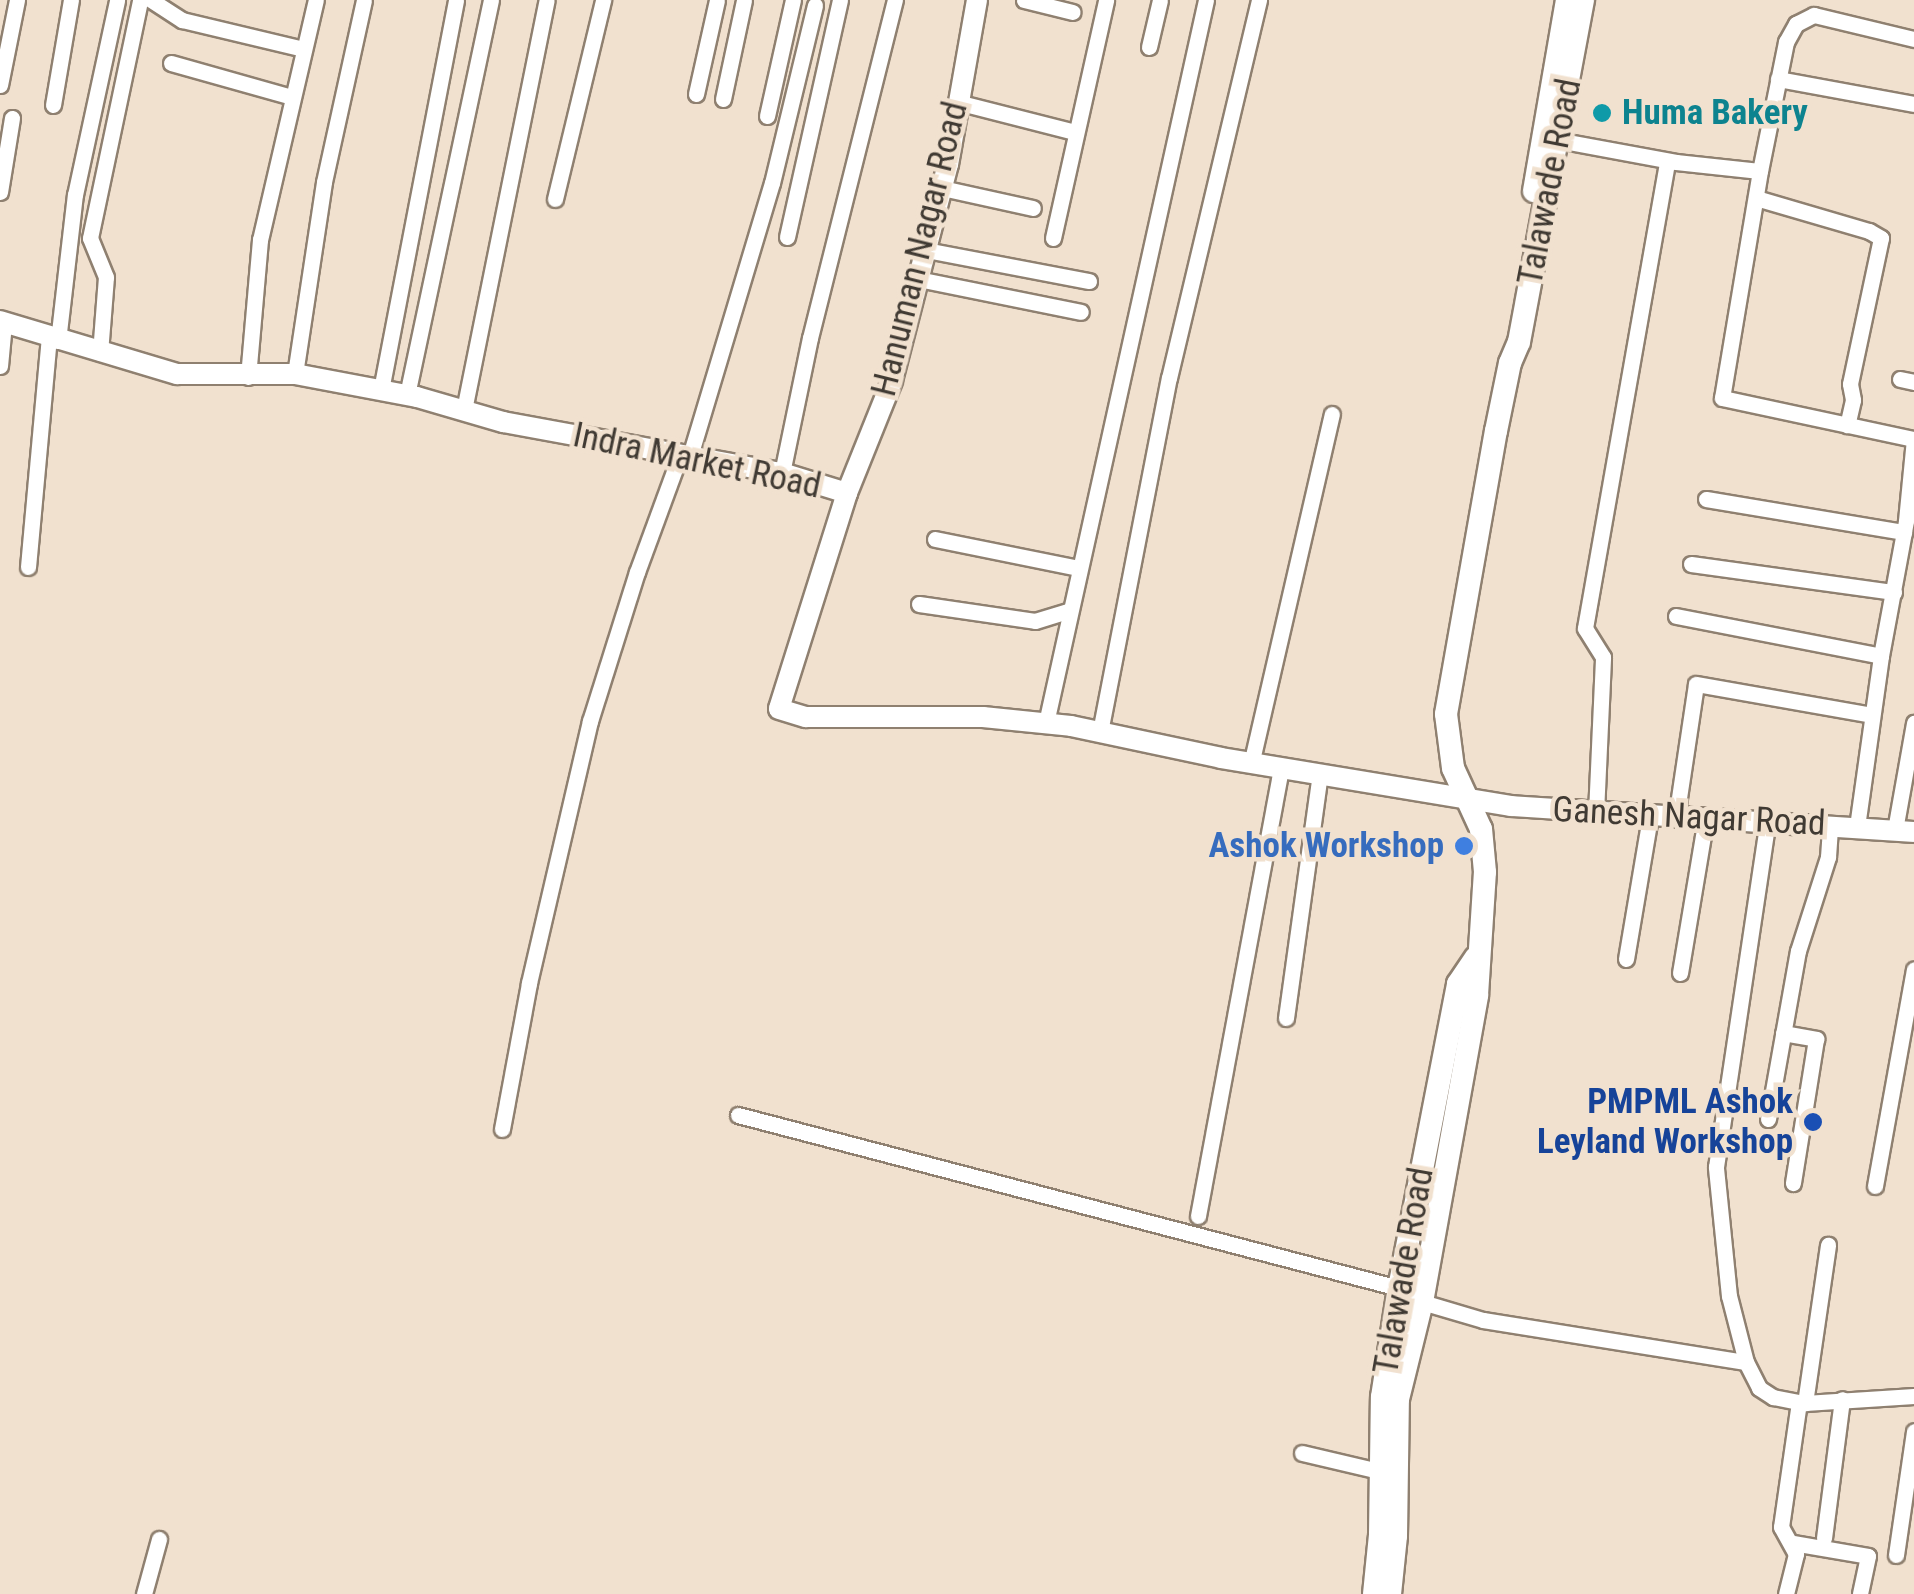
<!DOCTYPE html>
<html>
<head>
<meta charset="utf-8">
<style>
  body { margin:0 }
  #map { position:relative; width:1914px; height:1594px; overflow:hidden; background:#f1e1cf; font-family:"Roboto Condensed",sans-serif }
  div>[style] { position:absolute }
  .roads { filter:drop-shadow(2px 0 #8f8070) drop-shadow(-2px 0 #8f8070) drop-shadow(0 2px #8f8070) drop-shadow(0 -2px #8f8070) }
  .street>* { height:15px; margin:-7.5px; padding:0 7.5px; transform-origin:7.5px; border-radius:7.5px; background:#fff }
  .secondary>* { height:20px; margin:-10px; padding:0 10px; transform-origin:10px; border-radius:10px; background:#fff }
  .primary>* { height:22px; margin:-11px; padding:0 11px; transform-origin:11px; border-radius:11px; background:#fff }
  .dots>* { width:28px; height:28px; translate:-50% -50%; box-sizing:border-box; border:5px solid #f1e1cf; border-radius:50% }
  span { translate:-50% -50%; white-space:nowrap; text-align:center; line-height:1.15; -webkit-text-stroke:9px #f1e1cf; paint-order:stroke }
  .culture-label { font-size:35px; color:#0d838f; font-weight:700 }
  .left { translate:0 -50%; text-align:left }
  .street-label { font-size:35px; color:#403a33 }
  .shop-label { font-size:35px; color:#366cbe; font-weight:700 }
  .right { translate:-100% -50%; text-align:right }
  .transit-label { font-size:35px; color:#164399; font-weight:700 }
</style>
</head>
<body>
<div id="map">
  <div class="roads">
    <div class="street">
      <i style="left:151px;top:0;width:37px;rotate:33deg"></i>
      <i style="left:182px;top:20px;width:125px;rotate:13.4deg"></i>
      <i style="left:1024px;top:0;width:50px;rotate:13.8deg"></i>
      <i style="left:1149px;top:47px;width:48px;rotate:-76.8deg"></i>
      <i style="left:171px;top:63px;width:126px;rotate:15.7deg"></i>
      <i style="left:1778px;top:79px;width:138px;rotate:10.4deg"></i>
      <i style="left:0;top:85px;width:87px;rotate:-78.7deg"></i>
      <i style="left:696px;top:94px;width:96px;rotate:-77.4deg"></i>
      <i style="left:723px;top:99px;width:101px;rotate:-78deg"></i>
      <i style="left:957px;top:102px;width:122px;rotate:14.3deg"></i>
      <i style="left:53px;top:105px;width:107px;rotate:-80.3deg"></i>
      <i style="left:767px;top:116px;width:119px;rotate:-77.4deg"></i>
      <i style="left:1552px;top:139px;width:126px;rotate:10.5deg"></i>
      <i style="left:1676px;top:162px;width:84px;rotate:6.1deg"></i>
      <i style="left:1760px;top:171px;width:132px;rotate:-78.6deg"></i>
      <i style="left:1786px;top:42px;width:21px;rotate:-61deg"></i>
      <i style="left:1796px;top:24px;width:20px;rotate:-27deg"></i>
      <i style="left:1814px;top:15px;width:103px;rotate:13.5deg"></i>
      <i style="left:1760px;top:171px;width:230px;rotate:99.5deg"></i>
      <i style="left:1722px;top:398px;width:196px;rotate:12.1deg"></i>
      <i style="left:1914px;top:439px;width:82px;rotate:95.6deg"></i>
      <i style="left:1906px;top:521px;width:137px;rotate:100.5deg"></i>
      <i style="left:1881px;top:656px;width:173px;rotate:98deg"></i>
      <i style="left:942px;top:188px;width:93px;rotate:12.4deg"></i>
      <i style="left:0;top:192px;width:75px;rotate:-80.8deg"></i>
      <i style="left:1756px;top:198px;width:118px;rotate:16.3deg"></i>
      <i style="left:1869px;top:231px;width:14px;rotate:30deg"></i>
      <i style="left:1881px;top:238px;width:149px;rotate:102deg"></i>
      <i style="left:1850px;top:384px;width:16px;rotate:79deg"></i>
      <i style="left:1853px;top:400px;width:26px;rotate:103deg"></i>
      <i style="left:555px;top:199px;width:205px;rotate:-76.4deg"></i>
      <i style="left:787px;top:237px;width:243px;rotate:-77.4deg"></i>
      <i style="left:1053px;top:238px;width:244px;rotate:-77.4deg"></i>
      <i style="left:926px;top:250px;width:166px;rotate:10.8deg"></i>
      <i style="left:918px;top:279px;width:166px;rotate:11.4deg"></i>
      <i style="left:58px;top:341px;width:147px;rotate:-83.4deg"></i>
      <i style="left:75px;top:195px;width:199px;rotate:-77.8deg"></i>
      <i style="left:100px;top:353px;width:76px;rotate:-85.5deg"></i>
      <i style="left:106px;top:277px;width:42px;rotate:-112.3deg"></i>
      <i style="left:90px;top:238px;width:243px;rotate:-78.1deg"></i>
      <i style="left:0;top:366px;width:43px;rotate:-84.7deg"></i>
      <i style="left:295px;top:374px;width:194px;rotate:-81.4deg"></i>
      <i style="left:324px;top:182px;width:186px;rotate:-77.6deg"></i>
      <i style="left:248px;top:377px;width:138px;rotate:-85deg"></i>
      <i style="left:260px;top:240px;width:246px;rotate:-76.9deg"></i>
      <i style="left:1900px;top:379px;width:14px;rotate:12deg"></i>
      <i style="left:381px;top:390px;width:397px;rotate:-79.1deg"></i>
      <i style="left:407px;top:395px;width:404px;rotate:-78deg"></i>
      <i style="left:464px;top:410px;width:418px;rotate:-78.6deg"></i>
      <i style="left:690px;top:456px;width:285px;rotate:-73.3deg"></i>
      <i style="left:772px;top:183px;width:183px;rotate:-76.4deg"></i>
      <i style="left:782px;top:473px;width:138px;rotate:-78.3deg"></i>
      <i style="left:810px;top:338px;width:349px;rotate:-75.9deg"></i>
      <i style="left:1706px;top:499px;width:201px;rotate:9.5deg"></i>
      <i style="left:935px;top:539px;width:147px;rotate:11.4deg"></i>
      <i style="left:1691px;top:564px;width:205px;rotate:7.9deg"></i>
      <i style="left:28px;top:567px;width:230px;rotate:-84.8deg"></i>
      <i style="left:919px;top:604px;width:117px;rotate:8.3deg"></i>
      <i style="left:1035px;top:621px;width:37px;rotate:-17deg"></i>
      <i style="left:1676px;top:616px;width:209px;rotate:11deg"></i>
      <i style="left:1046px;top:723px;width:740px;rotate:-77.52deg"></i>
      <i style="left:1100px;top:732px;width:361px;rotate:-79deg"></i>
      <i style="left:1169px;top:378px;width:389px;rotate:-76.6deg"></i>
      <i style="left:1252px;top:760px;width:355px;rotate:-77deg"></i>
      <i style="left:1596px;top:813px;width:156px;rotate:-87.4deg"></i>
      <i style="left:1603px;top:657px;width:34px;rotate:-122deg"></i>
      <i style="left:1585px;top:628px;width:474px;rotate:-80deg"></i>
      <i style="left:1676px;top:818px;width:135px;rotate:-81.5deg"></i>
      <i style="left:1696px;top:684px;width:178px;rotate:10deg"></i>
      <i style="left:1895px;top:830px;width:109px;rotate:-79.9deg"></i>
      <i style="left:1626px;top:959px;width:144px;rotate:-80.4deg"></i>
      <i style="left:1680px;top:973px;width:157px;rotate:-80.5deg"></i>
      <i style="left:1286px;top:1018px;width:247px;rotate:-82.1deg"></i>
      <i style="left:1783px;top:1033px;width:34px;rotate:10deg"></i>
      <i style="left:1816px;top:1039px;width:146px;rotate:99.1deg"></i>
      <i style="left:738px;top:1115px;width:683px;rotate:14.67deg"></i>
      <i style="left:1399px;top:1288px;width:27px;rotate:31deg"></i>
      <i style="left:1422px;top:1302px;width:64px;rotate:16.4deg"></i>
      <i style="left:1483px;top:1320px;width:266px;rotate:9.1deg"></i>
      <i style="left:1746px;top:1362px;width:29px;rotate:63deg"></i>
      <i style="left:1759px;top:1388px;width:17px;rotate:33deg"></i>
      <i style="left:1773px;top:1397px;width:33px;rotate:11deg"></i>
      <i style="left:1805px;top:1403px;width:109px;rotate:-3.7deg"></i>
      <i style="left:1768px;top:1119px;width:171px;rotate:-79.9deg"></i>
      <i style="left:1798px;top:951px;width:99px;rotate:-72.3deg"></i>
      <i style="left:1828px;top:857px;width:31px;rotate:-86deg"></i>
      <i style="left:502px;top:1129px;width:148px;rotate:-79.5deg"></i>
      <i style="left:529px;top:983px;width:269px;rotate:-76.9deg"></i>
      <i style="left:590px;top:721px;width:156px;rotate:-72.5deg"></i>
      <i style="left:637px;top:572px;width:125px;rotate:-69.8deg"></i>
      <i style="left:1875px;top:1186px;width:220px;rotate:-79.8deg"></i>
      <i style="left:1198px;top:1216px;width:458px;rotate:-79.5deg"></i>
      <i style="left:1746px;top:1362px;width:68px;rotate:-104.4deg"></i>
      <i style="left:1729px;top:1296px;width:130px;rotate:-95.8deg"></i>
      <i style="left:1716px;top:1167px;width:351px;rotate:-81.5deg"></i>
      <i style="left:1805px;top:1403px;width:160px;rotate:-81.7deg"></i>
      <i style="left:1302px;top:1453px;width:79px;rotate:13.2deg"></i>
      <i style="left:1824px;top:1538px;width:140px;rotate:-82.6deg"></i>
      <i style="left:1793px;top:1543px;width:76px;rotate:9.8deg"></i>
      <i style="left:1868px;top:1556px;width:39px;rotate:102deg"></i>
      <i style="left:1896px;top:1555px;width:125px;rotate:-81.7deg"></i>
      <i style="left:144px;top:1594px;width:57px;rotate:-74.7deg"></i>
      <i style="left:1786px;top:1594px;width:41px;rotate:-76deg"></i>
      <i style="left:1796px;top:1554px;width:31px;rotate:-119deg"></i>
      <i style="left:1781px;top:1527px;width:126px;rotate:-81.8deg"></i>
    </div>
    <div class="secondary">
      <i style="left:977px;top:0;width:167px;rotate:100deg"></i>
      <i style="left:948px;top:164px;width:224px;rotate:104.5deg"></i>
      <i style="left:892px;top:381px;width:121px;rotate:111.9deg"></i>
      <i style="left:847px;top:493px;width:226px;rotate:107.5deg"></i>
      <i style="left:779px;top:709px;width:28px;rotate:17deg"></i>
      <i style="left:806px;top:717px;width:177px"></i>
      <i style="left:983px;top:717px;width:88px;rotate:5.8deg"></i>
      <i style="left:1071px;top:726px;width:153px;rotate:12deg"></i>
      <i style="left:1221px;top:758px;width:294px;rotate:9.4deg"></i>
      <i style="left:1511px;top:806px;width:404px;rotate:3.7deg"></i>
      <i style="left:0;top:321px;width:185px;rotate:16.7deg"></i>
      <i style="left:177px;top:374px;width:118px"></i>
      <i style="left:295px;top:374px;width:124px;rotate:10.7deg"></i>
      <i style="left:417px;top:397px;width:90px;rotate:16.2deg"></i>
      <i style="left:503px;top:422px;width:284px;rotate:10.4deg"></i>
      <i style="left:782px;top:473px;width:68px;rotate:17.1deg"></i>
    </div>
    <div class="primary">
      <i style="left:1534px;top:191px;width:194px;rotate:-80.2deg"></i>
      <i style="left:1374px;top:1594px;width:59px;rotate:-84.2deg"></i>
      <i style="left:1380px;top:1535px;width:138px;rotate:-89.2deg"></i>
      <i style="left:1382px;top:1397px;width:110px;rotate:-81.1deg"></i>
      <i style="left:1399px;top:1288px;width:310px;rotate:-79deg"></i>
      <i style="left:1458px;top:984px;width:32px;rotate:-56deg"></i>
      <i style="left:1390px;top:1594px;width:58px;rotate:-84.1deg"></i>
      <i style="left:1396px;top:1536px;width:137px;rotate:-89.2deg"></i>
      <i style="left:1398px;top:1399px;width:100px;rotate:-76.1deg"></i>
      <i style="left:1422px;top:1302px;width:312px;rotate:-79.8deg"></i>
      <i style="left:1477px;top:995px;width:123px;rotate:-86.3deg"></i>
      <i style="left:1485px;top:872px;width:43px;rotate:-95.3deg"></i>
      <i style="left:1481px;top:829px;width:67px;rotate:-114.7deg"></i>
      <i style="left:1453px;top:768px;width:54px;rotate:-97.4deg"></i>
      <i style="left:1446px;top:714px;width:287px;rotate:-80deg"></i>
      <i style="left:1496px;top:431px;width:69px;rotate:-78.4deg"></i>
      <i style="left:1510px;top:363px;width:23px;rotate:-67deg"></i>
      <i style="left:1519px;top:342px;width:348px;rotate:-79.4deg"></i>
    </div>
  </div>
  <div class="dots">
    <i style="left:1602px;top:113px;background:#0f9aa8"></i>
    <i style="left:1464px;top:846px;background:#3f7fe0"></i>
    <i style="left:1813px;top:1122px;background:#1a4fb4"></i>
  </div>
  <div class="culture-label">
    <span class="left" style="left:1622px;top:113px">Huma Bakery</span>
  </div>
  <div class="street-label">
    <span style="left:1550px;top:182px;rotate:-79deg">Talawade Road</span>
    <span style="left:920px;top:249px;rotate:-76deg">Hanuman Nagar Road</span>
    <span style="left:697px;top:461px;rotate:12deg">Indra Market Road</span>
    <span style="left:1689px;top:817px;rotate:3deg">Ganesh Nagar Road</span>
    <span style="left:1404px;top:1271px;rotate:-80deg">Talawade Road</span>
  </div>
  <div class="shop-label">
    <span class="right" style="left:1444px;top:846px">Ashok Workshop</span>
  </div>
  <div class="transit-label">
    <span class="right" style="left:1793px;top:1122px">PMPML Ashok<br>Leyland Workshop</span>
  </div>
</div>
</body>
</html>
